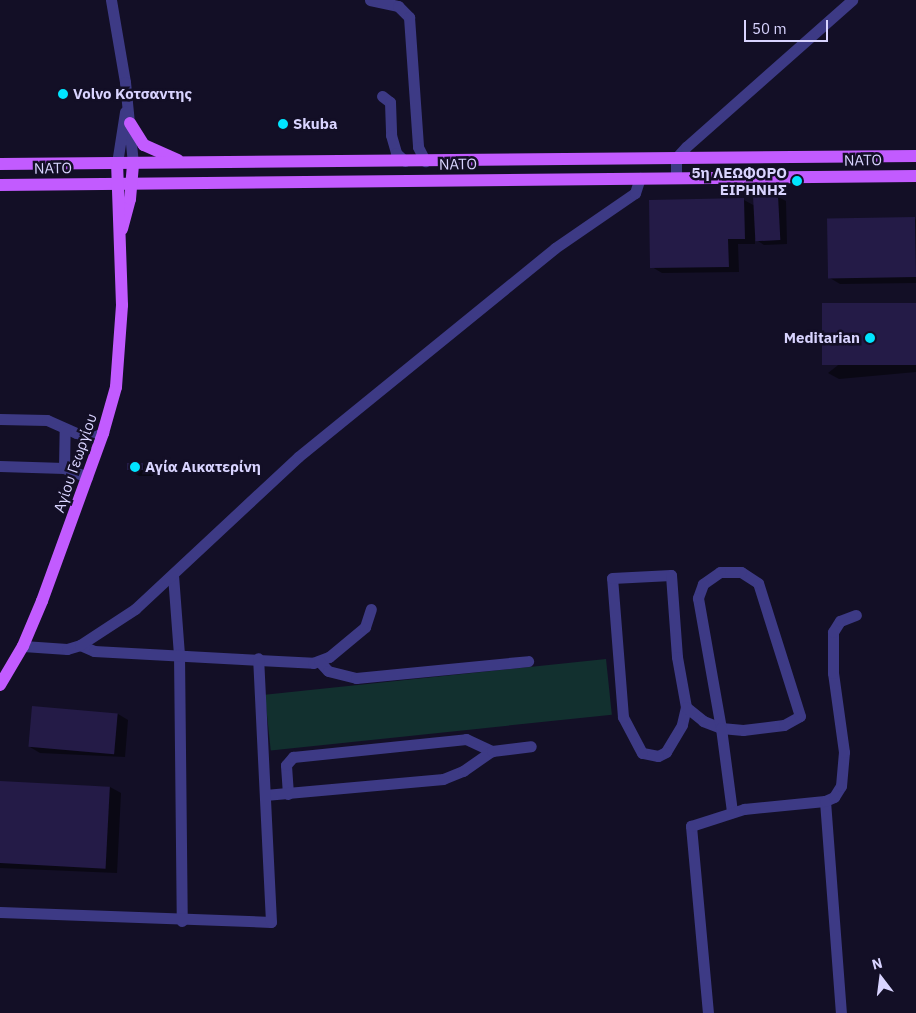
<!DOCTYPE html>
<html>
<head>
<meta charset="utf-8">
<style>
  body { margin:0 }
  #map { position:relative; width:916px; height:1013px; overflow:hidden; background:#130f26; font-family:"IBM Plex Sans",sans-serif }
  div>[style] { position:absolute }
  .green>* { inset:0; background:#12302f; transform-origin:0 0 }
  .shadow>* { inset:0; background:#0007 }
  .building>* { inset:0; background:#241b47; transform-origin:0 0 }
  .minor>* { height:11px; margin:-5.5px; padding:0 5.5px; transform-origin:5.5px; border-radius:5.5px; background:#3d3a85 }
  .major>* { height:12px; margin:-6px; padding:0 6px; transform-origin:6px; border-radius:6px; background:#c25bff }
  .dots>* { width:14px; height:14px; translate:-50% -50%; box-sizing:border-box; border:2px solid #130f26; border-radius:50% }
  span { translate:-50% -50%; white-space:nowrap; text-align:center; line-height:1.15; -webkit-text-stroke:5px #130f26; paint-order:stroke }
  .poi-label { font-size:15px; color:#d9d4ff; font-weight:700 }
  .left { translate:0 -50%; text-align:left }
  .right { translate:-100% -50%; text-align:right }
  .street-label { font-size:15px; color:#d9d4ff }
  .north { position:absolute; left:856px; top:953px; width:50px; height:50px; -webkit-text-stroke:4px #130f26; paint-order:stroke; rotate:345deg; font-size:14px; font-weight:700; line-height:20px; text-align:center; color:#d9d4ff }
  .north::after { content:''; display:block; margin:auto; width:18px; height:22px; background:#d9d4ff; clip-path:polygon(50% 0,100% 100%,50% 72%,0 100%) }
  .scale { position:absolute; left:744px; top:20px; width:84px; height:22px; box-sizing:border-box; border:2px solid #d9d4ff; border-top:0; padding-left:6px; font-size:15px; line-height:18px; white-space:nowrap; color:#d9d4ff; -webkit-text-stroke:4px #130f26; paint-order:stroke }
</style>
</head>
<body>
<div id="map">
  <div class="green">
    <i style="left:606px;top:659px;width:56px;height:343px;rotate:84deg"></i>
  </div>
  <div class="shadow">
    <i style="clip-path:polygon(778px 197px,786px 201px,787px 244px,764px 245px,755px 239px,755px 244px,738px 244px,739px 272px,662px 273px,652px 267px,744px 200px,755px 206px)"></i>
    <i style="clip-path:polygon(916px 219px,916px 283px,840px 284px,830px 278px)"></i>
    <i style="clip-path:polygon(916px 304px,916px 372px,839px 379px,828px 373px)"></i>
    <i style="clip-path:polygon(143px 465px,153px 471px,153px 476px,139px 476px,128px 470px)"></i>
    <i style="clip-path:polygon(118px 714px,128px 720px,125px 757px,40px 753px,30px 747px)"></i>
    <i style="clip-path:polygon(0 783px,110px 787px,121px 793px,117px 873px,0 868px)"></i>
  </div>
  <div class="building">
    <i style="left:778px;top:195px;width:45px;height:25px;rotate:87deg"></i>
    <i style="clip-path:polygon(744px 198px,745px 239px,728px 239px,729px 267px,650px 268px,649px 200px)"></i>
    <i style="left:915px;top:217px;width:60px;height:88px;rotate:89deg"></i>
    <i style="left:916px;top:303px;width:62px;height:94px;rotate:90deg"></i>
    <i style="left:127px;top:463px;width:16px;height:7px"></i>
    <i style="left:32px;top:706px;width:86px;height:41px;rotate:5deg"></i>
    <i style="left:0;top:781px;width:110px;height:82px;rotate:3deg"></i>
  </div>
  <div class="minor">
    <i style="left:111px;top:0;width:83px;rotate:80.3deg"></i>
    <i style="left:125px;top:82px;width:81px;rotate:84.4deg"></i>
    <i style="left:370px;top:0;width:29px;rotate:12deg"></i>
    <i style="left:398px;top:6px;width:16px;rotate:45deg"></i>
    <i style="left:409px;top:17px;width:130px;rotate:86deg"></i>
    <i style="left:418px;top:147px;width:16px;rotate:63deg"></i>
    <i style="left:382px;top:96px;width:10px;rotate:37deg"></i>
    <i style="left:390px;top:102px;width:33px;rotate:88deg"></i>
    <i style="left:391px;top:135px;width:19px;rotate:74deg"></i>
    <i style="left:396px;top:153px;width:12px;rotate:42deg"></i>
    <i style="left:117px;top:163px;width:52px;rotate:-81.1deg"></i>
    <i style="left:676px;top:178px;width:20px;rotate:-90deg"></i>
    <i style="left:676px;top:158px;width:15px;rotate:-48deg"></i>
    <i style="left:686px;top:147px;width:222px;rotate:-41.5deg"></i>
    <i style="left:0;top:419px;width:47px;rotate:1.2deg"></i>
    <i style="left:47px;top:420px;width:32px;rotate:24deg"></i>
    <i style="left:76px;top:433px;width:17px;rotate:13deg"></i>
    <i style="left:93px;top:437px;width:11px;rotate:-22deg"></i>
    <i style="left:0;top:466px;width:64px;rotate:1.8deg"></i>
    <i style="left:64px;top:468px;width:25px;rotate:21deg"></i>
    <i style="left:64px;top:468px;width:39px;rotate:-89deg"></i>
    <i style="left:173px;top:575px;width:79px;rotate:85.7deg"></i>
    <i style="left:179px;top:654px;width:267px;rotate:89.4deg"></i>
    <i style="left:80px;top:645px;width:15px;rotate:23deg"></i>
    <i style="left:94px;top:651px;width:219px;rotate:3.1deg"></i>
    <i style="left:313px;top:663px;width:17px;rotate:-21deg"></i>
    <i style="left:329px;top:657px;width:47px;rotate:-39.8deg"></i>
    <i style="left:365px;top:627px;width:19px;rotate:-72deg"></i>
    <i style="left:23px;top:646px;width:44px;rotate:3.9deg"></i>
    <i style="left:67px;top:649px;width:14px;rotate:-17deg"></i>
    <i style="left:80px;top:645px;width:66px;rotate:-33.2deg"></i>
    <i style="left:135px;top:609px;width:223px;rotate:-43deg"></i>
    <i style="left:298px;top:457px;width:331px;rotate:-39.1deg"></i>
    <i style="left:555px;top:248px;width:97px;rotate:-34.5deg"></i>
    <i style="left:635px;top:193px;width:16px;rotate:-72deg"></i>
    <i style="left:319px;top:661px;width:13px;rotate:48deg"></i>
    <i style="left:328px;top:671px;width:29px;rotate:14deg"></i>
    <i style="left:356px;top:678px;width:173px;rotate:-5.6deg"></i>
    <i style="left:686px;top:707px;width:18px;rotate:103deg"></i>
    <i style="left:682px;top:725px;width:31px;rotate:121deg"></i>
    <i style="left:666px;top:752px;width:9px;rotate:153deg"></i>
    <i style="left:658px;top:756px;width:16px;rotate:-169deg"></i>
    <i style="left:642px;top:753px;width:41px;rotate:-117.8deg"></i>
    <i style="left:623px;top:717px;width:139px;rotate:-94.5deg"></i>
    <i style="left:612px;top:578px;width:59px;rotate:-2.9deg"></i>
    <i style="left:671px;top:575px;width:82px;rotate:85.8deg"></i>
    <i style="left:677px;top:657px;width:51px;rotate:79.8deg"></i>
    <i style="left:686px;top:707px;width:22px;rotate:39deg"></i>
    <i style="left:703px;top:721px;width:19px;rotate:21deg"></i>
    <i style="left:721px;top:728px;width:22px;rotate:5deg"></i>
    <i style="left:743px;top:730px;width:41px;rotate:-7deg"></i>
    <i style="left:784px;top:725px;width:18px;rotate:-29deg"></i>
    <i style="left:800px;top:716px;width:139px;rotate:-107.5deg"></i>
    <i style="left:758px;top:583px;width:20px;rotate:-147deg"></i>
    <i style="left:741px;top:572px;width:21px;rotate:180deg"></i>
    <i style="left:720px;top:572px;width:21px;rotate:145deg"></i>
    <i style="left:703px;top:584px;width:15px;rotate:110deg"></i>
    <i style="left:698px;top:598px;width:132px;rotate:80deg"></i>
    <i style="left:721px;top:728px;width:85px;rotate:82.5deg"></i>
    <i style="left:288px;top:794px;width:29px;rotate:-94deg"></i>
    <i style="left:286px;top:765px;width:11px;rotate:-49deg"></i>
    <i style="left:293px;top:757px;width:174px;rotate:-5.9deg"></i>
    <i style="left:466px;top:739px;width:29px;rotate:25deg"></i>
    <i style="left:265px;top:795px;width:179px;rotate:-5.1deg"></i>
    <i style="left:443px;top:779px;width:22px;rotate:-22deg"></i>
    <i style="left:463px;top:771px;width:35px;rotate:-35deg"></i>
    <i style="left:492px;top:751px;width:39px;rotate:-7deg"></i>
    <i style="left:825px;top:801px;width:213px;rotate:85.7deg"></i>
    <i style="left:0;top:912px;width:271px;rotate:2.1deg"></i>
    <i style="left:271px;top:922px;width:264px;rotate:-92.8deg"></i>
    <i style="left:708px;top:1013px;width:188px;rotate:-95.2deg"></i>
    <i style="left:691px;top:826px;width:56px;rotate:-17.8deg"></i>
    <i style="left:744px;top:809px;width:81px;rotate:-5.6deg"></i>
    <i style="left:825px;top:801px;width:10px;rotate:-24deg"></i>
    <i style="left:834px;top:797px;width:13px;rotate:-58deg"></i>
    <i style="left:841px;top:786px;width:34px;rotate:-85deg"></i>
    <i style="left:844px;top:752px;width:80px;rotate:-97.9deg"></i>
    <i style="left:833px;top:673px;width:41px;rotate:-90deg"></i>
    <i style="left:833px;top:632px;width:13px;rotate:-58deg"></i>
    <i style="left:840px;top:621px;width:17px;rotate:-21deg"></i>
  </div>
  <div class="major">
    <i style="left:130px;top:123px;width:26px;rotate:58deg"></i>
    <i style="left:144px;top:145px;width:37px;rotate:24deg"></i>
    <i style="left:0;top:164px;width:916px;rotate:-0.5deg"></i>
    <i style="left:0;top:185px;width:916px;rotate:-0.56deg"></i>
    <i style="left:122px;top:229px;width:31px;rotate:-75deg"></i>
    <i style="left:130px;top:199px;width:36px;rotate:-85deg"></i>
    <i style="left:0;top:685px;width:45px;rotate:-59.5deg"></i>
    <i style="left:23px;top:646px;width:49px;rotate:-67.1deg"></i>
    <i style="left:42px;top:601px;width:179px;rotate:-70deg"></i>
    <i style="left:103px;top:433px;width:48px;rotate:-74.2deg"></i>
    <i style="left:116px;top:387px;width:82px;rotate:-85.8deg"></i>
    <i style="left:122px;top:305px;width:142px;rotate:-92deg"></i>
  </div>
  <div class="dots">
    <i style="left:63px;top:94px;background:#00e5ff"></i>
    <i style="left:283px;top:124px;background:#00e5ff"></i>
    <i style="left:797px;top:181px;background:#00e5ff"></i>
    <i style="left:870px;top:338px;background:#00e5ff"></i>
    <i style="left:135px;top:467px;background:#00e5ff"></i>
  </div>
  <div class="poi-label">
    <span class="left" style="left:73px;top:94px">Volvo Κοτσαντης</span>
    <span class="left" style="left:293px;top:124px">Skuba</span>
    <span class="right" style="left:787px;top:181px">5η ΛΕΩΦΟΡΟ<br>ΕΙΡΗΝΗΣ</span>
    <span class="right" style="left:860px;top:338px">Meditarian</span>
    <span class="left" style="left:145px;top:467px">Αγία Αικατερίνη</span>
  </div>
  <div class="street-label">
    <span style="left:863px;top:160px;rotate:-1deg">ΝΑΤΟ</span>
    <span style="left:458px;top:164px;rotate:-1deg">ΝΑΤΟ</span>
    <span style="left:53px;top:168px;rotate:-1deg">ΝΑΤΟ</span>
    <span style="left:75px;top:463px;rotate:-71deg">Αγίου Γεωργίου</span>
  </div>
  <div class="north">N</div>
  <div class="scale">50 m</div>
</div>
</body>
</html>
